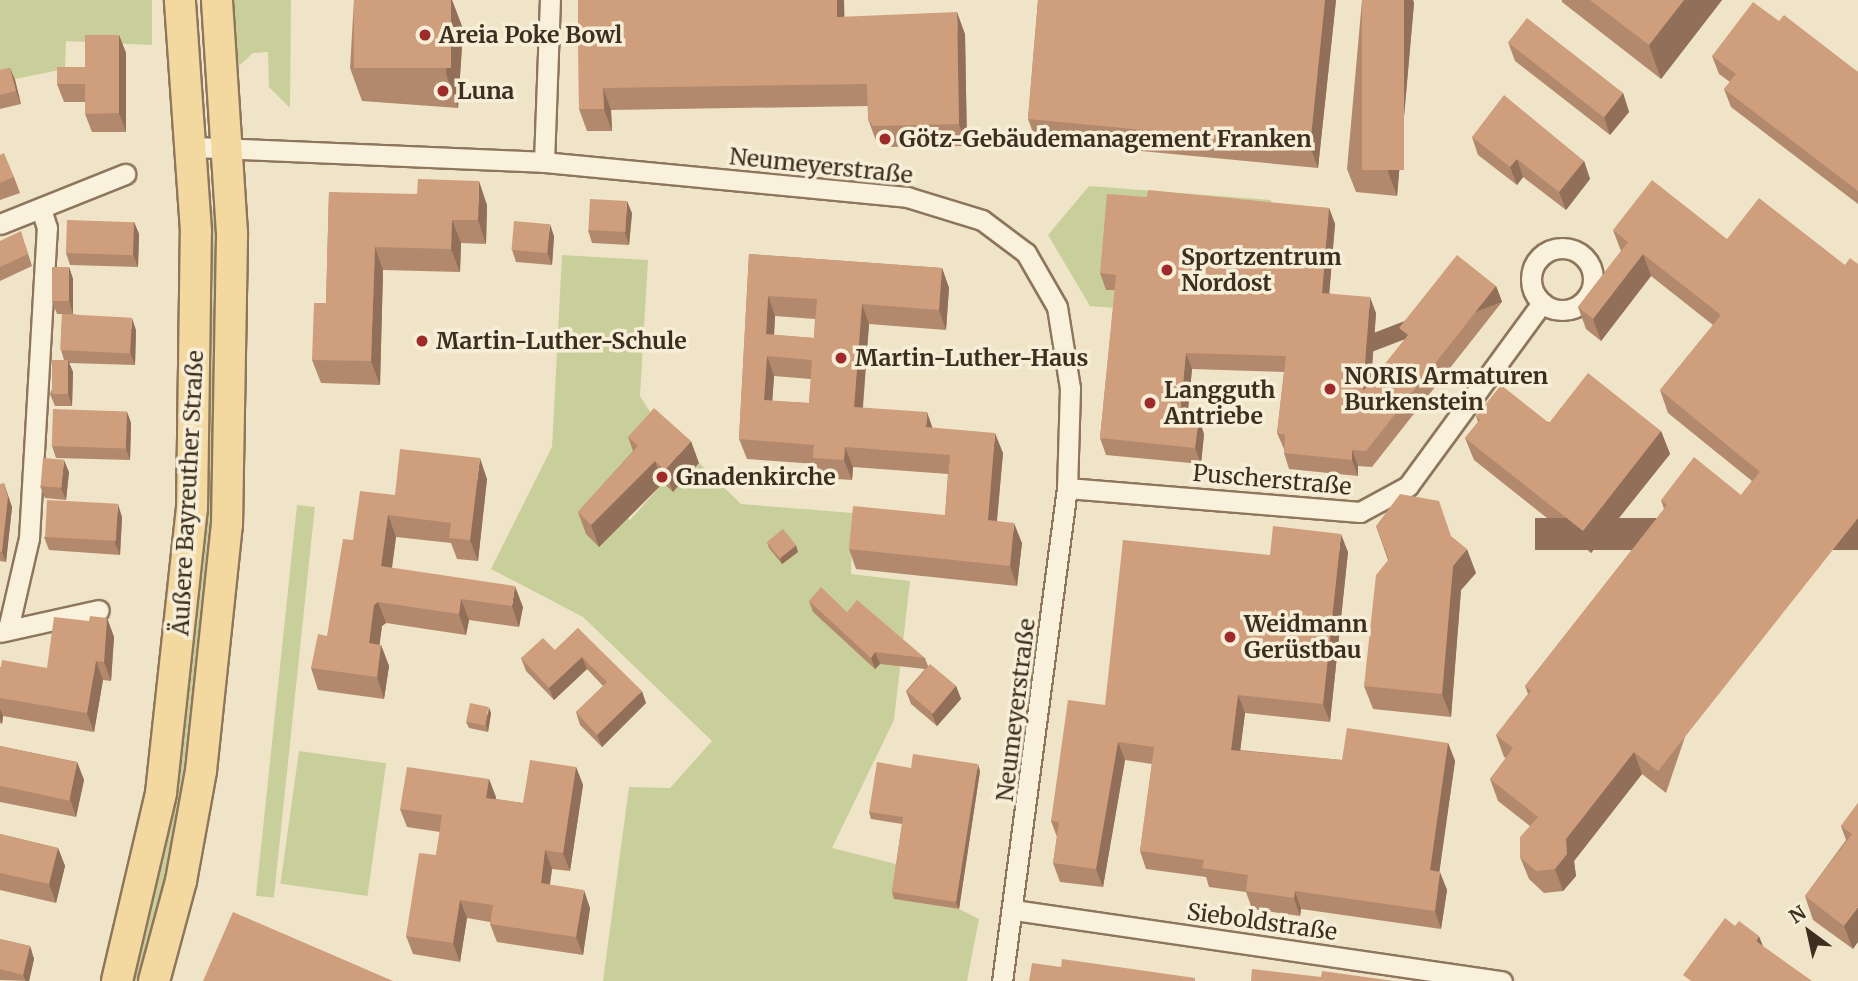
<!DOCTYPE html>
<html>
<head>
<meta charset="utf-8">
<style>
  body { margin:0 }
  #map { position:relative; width:1858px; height:981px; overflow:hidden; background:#f0e4c8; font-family:Merriweather,serif }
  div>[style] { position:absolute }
  .green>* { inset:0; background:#c9cf9b; transform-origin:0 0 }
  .roads { filter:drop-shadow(2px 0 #8d765c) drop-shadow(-2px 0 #8d765c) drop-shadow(0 2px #8d765c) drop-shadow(0 -2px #8d765c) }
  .minor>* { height:19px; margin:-9.5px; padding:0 9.5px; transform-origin:9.5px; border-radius:9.5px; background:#faf1dc }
  .minor>.ring { margin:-9.5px; padding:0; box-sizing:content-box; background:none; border:19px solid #faf1dc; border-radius:50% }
  .primary>* { height:30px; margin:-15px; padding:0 15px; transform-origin:15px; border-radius:15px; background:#f3d9a0 }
  .wall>* { inset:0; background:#b2896c }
  .shaded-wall>* { inset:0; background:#916f58; transform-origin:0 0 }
  .building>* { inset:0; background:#cf9f7d; transform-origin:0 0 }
  .dots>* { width:19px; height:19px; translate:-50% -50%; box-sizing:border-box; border:4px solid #f7eed8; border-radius:50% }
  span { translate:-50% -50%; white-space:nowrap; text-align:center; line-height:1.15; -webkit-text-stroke:7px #f7eed8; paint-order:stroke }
  .poi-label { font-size:23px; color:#3d2e20; font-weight:700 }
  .left { translate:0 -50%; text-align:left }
  .street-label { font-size:23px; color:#3d2e20 }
  .north { position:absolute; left:1774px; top:897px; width:70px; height:70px; -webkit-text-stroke:5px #f7eed8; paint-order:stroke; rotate:327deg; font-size:19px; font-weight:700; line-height:28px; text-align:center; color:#3d2e20 }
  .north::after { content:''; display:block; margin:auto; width:24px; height:32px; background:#3d2e20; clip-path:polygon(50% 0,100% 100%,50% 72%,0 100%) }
</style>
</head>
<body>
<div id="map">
  <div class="green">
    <i style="clip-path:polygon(0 0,152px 0,152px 45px,66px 41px,65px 69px,0 82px)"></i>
    <i style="clip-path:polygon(226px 0,291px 0,290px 108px,269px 87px,268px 52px,253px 53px,240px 65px,230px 53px)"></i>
    <i style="clip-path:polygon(1089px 186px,1271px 200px,1260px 320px,1090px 306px,1048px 235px)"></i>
    <i style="clip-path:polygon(222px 210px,221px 440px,188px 786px,144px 981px,127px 981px,151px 890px,205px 211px)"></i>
    <i style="clip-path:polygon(562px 255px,648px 260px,640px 396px,662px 430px,612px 505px,630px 520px,663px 483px,673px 492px,699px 463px,741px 504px,853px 513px,851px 574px,910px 581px,894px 720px,832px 848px,900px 865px,895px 899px,959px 909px,979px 919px,967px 981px,603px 981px,629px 787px,670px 788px,712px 741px,583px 617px,491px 569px,552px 447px)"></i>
    <i style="left:297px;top:505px;width:18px;height:393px;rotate:6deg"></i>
    <i style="left:299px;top:751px;width:88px;height:134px;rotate:8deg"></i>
  </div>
  <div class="roads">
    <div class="minor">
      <i style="left:192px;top:147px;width:352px;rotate:2.4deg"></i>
      <i style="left:544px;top:162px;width:365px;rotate:5.5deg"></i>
      <i style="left:907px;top:197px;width:78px;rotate:17deg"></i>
      <i style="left:982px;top:220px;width:55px;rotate:36.9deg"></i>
      <i style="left:1026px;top:253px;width:62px;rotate:60.1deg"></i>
      <i style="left:1057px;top:307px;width:82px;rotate:80.9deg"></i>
      <i style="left:1070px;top:388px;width:100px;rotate:91.7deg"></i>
      <i style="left:1067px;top:488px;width:497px;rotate:97.5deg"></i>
      <i style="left:544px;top:162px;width:162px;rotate:-87.9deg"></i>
      <i style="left:0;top:224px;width:135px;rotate:-21.8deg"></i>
      <i class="ring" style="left:1531px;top:248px;width:43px;height:43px"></i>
      <i style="left:1067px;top:488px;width:294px;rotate:4.7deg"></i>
      <i style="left:1360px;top:512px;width:55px;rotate:-28.4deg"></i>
      <i style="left:1408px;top:486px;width:227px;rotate:-53.8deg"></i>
      <i style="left:8px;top:629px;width:93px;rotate:-77deg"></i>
      <i style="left:29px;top:538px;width:311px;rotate:-86.7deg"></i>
      <i style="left:47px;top:228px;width:21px;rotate:-107deg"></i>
      <i style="left:0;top:632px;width:101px;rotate:-12.5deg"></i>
      <i style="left:1014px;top:910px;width:493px;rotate:8.3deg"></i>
    </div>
    <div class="primary">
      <i style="left:117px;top:981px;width:193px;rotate:-76.8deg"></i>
      <i style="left:161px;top:793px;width:287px;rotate:-83.8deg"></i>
      <i style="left:192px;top:508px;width:277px;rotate:-89.2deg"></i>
      <i style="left:196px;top:231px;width:232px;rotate:-94deg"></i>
      <i style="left:154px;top:981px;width:104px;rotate:-74.9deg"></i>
      <i style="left:181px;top:881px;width:112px;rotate:-79.7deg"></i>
      <i style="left:201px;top:771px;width:247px;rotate:-84deg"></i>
      <i style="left:227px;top:525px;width:292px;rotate:-89deg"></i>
      <i style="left:232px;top:233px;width:233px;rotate:-93.7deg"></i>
    </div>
  </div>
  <div class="wall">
    <i style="clip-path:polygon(354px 0,452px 0,463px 29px,458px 108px,362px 101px,350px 68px)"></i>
    <i style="clip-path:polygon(578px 0,845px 17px,965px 34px,967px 146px,881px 147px,876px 141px,868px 119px,868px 106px,611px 110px,612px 131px,587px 131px,579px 109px)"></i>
    <i style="clip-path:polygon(1038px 0,1336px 0,1318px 168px,1036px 141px,1028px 119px)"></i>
    <i style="clip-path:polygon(1362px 0,1413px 0,1414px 3px,1397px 196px,1356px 192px,1347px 169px)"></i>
    <i style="clip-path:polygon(1562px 0,1722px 0,1661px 79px,1562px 2px)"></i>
    <i style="clip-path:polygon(1779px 21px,1858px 72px,1858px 204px,1731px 107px,1724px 89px,1730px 82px,1719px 74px,1712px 56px)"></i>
    <i style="clip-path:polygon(119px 35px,126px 53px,126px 132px,92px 132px,85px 114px,85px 102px,64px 102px,57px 84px,85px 67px)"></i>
    <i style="clip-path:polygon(1508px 42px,1623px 93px,1629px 112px,1610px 135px,1515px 61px)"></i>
    <i style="clip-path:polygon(10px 68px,15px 80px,21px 104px,0 109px,0 70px)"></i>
    <i style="clip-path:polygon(1472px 137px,1584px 161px,1590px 179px,1566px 210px,1523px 177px,1517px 185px,1478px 155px)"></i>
    <i style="clip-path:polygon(0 155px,14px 177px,20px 193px,0 200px)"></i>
    <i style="clip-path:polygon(329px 192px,487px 205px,486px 244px,461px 243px,460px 272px,383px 270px,380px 385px,321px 383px,312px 360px,326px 303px)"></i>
    <i style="clip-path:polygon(1147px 197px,1329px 208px,1335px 224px,1329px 293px,1376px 313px,1371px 382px,1404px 341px,1399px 328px,1496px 286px,1502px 302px,1372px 467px,1358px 466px,1358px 476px,1289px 469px,1284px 453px,1284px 449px,1277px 433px,1284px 372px,1192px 369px,1187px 417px,1204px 434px,1201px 464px,1106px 455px,1100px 438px,1115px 290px,1106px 290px,1100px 273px)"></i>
    <i style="clip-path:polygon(632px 213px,629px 245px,592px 243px,588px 230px)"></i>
    <i style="clip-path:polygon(134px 222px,139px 234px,138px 267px,70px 265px,66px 253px)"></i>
    <i style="clip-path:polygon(1613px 230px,1727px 239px,1845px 265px,1666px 793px,1642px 774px,1574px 861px,1576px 876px,1563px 891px,1544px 893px,1529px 879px,1520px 857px,1530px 826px,1498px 801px,1490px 779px,1506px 758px,1504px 757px,1496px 735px,1528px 694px,1525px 686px,1664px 509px,1661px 500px,1741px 495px,1752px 481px,1668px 413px,1660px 390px,1713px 325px,1651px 276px,1601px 341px,1586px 329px,1578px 307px,1621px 251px)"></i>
    <i style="clip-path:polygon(554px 236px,552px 265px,516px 262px,512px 250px)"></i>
    <i style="clip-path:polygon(0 241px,25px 244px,32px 266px,0 281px)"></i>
    <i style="clip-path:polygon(evenodd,749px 254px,942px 268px,949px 288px,946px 330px,869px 324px,863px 408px,933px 428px,1003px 453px,997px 521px,1022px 543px,1017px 586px,856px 569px,849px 549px,945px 515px,948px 474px,853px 467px,852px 480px,821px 478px,816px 464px,747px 459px,739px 439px,749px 254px,775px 316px,815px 319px,814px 338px,774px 335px,775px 316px,749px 254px,774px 376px,811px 379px,809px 403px,772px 401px,774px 376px)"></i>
    <i style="clip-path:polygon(69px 267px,73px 279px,73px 314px,136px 330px,135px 365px,69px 363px,73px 372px,72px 406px,55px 406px,50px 394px,64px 360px,61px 350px,62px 314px,57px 314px,52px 301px)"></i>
    <i style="clip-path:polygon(127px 412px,131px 423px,130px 460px,56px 458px,52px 446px)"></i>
    <i style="clip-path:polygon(1476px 416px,1661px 431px,1670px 454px,1591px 553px,1474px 460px,1465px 438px,1478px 422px)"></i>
    <i style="clip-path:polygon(628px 437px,699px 463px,673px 492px,663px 483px,599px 547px,586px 534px,578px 512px,633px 451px)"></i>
    <i style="clip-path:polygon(69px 472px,66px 500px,45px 498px,40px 486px)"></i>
    <i style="clip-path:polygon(487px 479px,478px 561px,457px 559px,451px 543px,396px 537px,392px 568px,523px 607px,519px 627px,469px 620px,466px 635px,386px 623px,382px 626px,379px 645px,381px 645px,389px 666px,384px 699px,318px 690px,311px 668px,327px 636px,353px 540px,395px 495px)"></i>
    <i style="clip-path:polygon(0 484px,12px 507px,6px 562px,0 561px)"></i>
    <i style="clip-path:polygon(122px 517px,120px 555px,49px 550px,44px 537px)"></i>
    <i style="clip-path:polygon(1376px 526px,1451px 537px,1476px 573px,1461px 590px,1451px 717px,1373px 709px,1364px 686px,1388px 560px)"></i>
    <i style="clip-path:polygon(767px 542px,798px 552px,782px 564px,769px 548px)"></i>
    <i style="clip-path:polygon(1348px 552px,1330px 722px,1245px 713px,1240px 750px,1342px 760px,1448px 743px,1455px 761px,1439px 872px,1447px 890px,1441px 929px,1301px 909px,1300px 916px,1252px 909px,1246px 892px,1209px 887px,1206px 877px,1146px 869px,1140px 851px,1152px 764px,1125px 760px,1103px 887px,1060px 882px,1053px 863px,1057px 837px,1051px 821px,1105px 705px,1270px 555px)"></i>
    <i style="clip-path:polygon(809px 601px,847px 612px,925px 658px,928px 666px,956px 686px,961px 699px,937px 726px,911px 704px,906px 691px,925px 669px,880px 664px,875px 669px,813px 612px)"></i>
    <i style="clip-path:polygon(107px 618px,114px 637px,111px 681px,103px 680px,94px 732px,3px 716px,2px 724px,0 723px,0 667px,47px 668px,89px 621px)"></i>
    <i style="clip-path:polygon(578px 628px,646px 703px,602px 747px,580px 725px,576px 712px,603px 686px,587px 669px,554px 700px,526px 671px,521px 658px,555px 650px)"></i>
    <i style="clip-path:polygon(491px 713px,488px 732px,469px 728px,466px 722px)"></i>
    <i style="clip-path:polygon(0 746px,77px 762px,84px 780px,76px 817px,0 802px)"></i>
    <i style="clip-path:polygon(576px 767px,583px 785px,570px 871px,552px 869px,550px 885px,590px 908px,583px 955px,497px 942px,490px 924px,490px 922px,467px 918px,460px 962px,413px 954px,406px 936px,436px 855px,440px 832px,407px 827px,400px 809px,489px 779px,496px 799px,523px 803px)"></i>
    <i style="clip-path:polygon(911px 768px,980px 771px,959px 909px,894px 899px,892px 892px,902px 824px,871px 819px,869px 812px)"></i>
    <i style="clip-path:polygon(1858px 803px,1853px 949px,1813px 920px,1805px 896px,1846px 840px,1841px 826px)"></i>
    <i style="clip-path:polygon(0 834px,58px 848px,65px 866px,56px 903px,0 890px)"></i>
    <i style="clip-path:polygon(0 939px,30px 946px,34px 959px,29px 981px,0 980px)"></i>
  </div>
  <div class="shaded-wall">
    <i style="clip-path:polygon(451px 0,452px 0,463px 29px,458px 108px,446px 74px)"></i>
    <i style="clip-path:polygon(837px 0,844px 0,845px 39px,837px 17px)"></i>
    <i style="clip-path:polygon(1325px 0,1336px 0,1318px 168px,1310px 146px)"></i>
    <i style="clip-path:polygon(1404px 0,1413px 0,1414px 3px,1397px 196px,1388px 172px)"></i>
    <i style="clip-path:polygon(1684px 0,1722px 0,1661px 79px,1649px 45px)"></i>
    <i style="clip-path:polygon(957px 12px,965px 34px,967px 146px,959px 124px)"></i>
    <i style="clip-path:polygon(119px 35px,126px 53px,126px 132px,119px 113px)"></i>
    <i style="clip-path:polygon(10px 68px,15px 80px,21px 104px,16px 91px)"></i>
    <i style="clip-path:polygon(603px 88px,611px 110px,612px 131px,604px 109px)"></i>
    <i style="clip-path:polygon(1623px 93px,1629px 112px,1610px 135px,1604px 117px)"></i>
    <i style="clip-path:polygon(1517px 159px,1523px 177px,1517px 185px,1510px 167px)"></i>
    <i style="clip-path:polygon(1584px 161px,1590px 179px,1566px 210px,1559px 192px)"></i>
    <i style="clip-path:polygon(479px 181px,487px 205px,486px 244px,478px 220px)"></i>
    <i style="clip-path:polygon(627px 201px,632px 213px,629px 245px,625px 233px)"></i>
    <i style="clip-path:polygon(1329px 208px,1335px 224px,1328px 309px,1322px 293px)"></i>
    <i style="clip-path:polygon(452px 220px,461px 243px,460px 272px,451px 249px)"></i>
    <i style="clip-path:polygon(134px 222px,139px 234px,138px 267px,133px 254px)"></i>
    <i style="clip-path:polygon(550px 224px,554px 236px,552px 265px,547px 252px)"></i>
    <i style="clip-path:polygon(375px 247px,383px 270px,380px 385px,371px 361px)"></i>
    <i style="clip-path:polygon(1643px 254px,1651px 276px,1601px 341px,1593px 319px)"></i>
    <i style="clip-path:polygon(69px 267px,73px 279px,73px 314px,69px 301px)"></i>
    <i style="clip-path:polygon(942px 268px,949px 288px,946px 330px,939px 310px)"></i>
    <i style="left:1496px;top:286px;width:17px;height:210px;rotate:69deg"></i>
    <i style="clip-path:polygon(768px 296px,775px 316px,773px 354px,766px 334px)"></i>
    <i style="clip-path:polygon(1370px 297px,1376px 313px,1369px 407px,1363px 391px)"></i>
    <i style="clip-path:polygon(862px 304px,869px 324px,861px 427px,854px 407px)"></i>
    <i style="clip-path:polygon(132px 318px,136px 330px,135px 365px,130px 352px)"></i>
    <i style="clip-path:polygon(1186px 353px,1192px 369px,1186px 432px,1180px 416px)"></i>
    <i style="clip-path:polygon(767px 356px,774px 376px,771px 420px,764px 400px)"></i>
    <i style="clip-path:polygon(68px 360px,73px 372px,72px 406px,68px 394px)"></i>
    <i style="clip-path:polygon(127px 412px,131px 423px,130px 460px,126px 449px)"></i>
    <i style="clip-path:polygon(927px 412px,934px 432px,926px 427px)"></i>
    <i style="clip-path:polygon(1199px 418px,1204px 434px,1201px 464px,1195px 448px)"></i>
    <i style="clip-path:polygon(1661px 431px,1670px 454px,1591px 553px,1583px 531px)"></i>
    <i style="clip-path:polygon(995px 433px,1003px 453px,995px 540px,988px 520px)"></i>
    <i style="clip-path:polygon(691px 441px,699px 463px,673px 492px,665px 470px)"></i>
    <i style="clip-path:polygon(845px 447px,853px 467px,852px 480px,844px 460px)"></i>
    <i style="clip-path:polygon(1352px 450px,1358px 466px,1358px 476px,1352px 460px)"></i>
    <i style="clip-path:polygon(480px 458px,487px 479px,478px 561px,470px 540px)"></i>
    <i style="clip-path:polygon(64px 460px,69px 472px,66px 500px,61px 488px)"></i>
    <i style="clip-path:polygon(655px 461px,663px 483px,599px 547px,591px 525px)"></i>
    <i style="clip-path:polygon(4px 483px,12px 507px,6px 562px,2px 552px)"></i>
    <i style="clip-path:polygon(118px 504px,122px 517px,120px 555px,115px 543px)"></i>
    <i style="clip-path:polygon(388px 515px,396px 537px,389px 588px,381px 566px)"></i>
    <i style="left:1858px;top:518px;width:32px;height:323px;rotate:90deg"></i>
    <i style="clip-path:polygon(1014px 523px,1022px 543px,1017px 586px,1010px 566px)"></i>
    <i style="clip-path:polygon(1341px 534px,1348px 552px,1330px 722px,1323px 704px)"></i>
    <i style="clip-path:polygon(796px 545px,798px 552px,782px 564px,780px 558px)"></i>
    <i style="clip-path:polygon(1467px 549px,1476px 573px,1461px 590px,1451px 717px,1442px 694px,1453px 566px)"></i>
    <i style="clip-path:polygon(515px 586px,523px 607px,519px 627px,512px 606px)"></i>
    <i style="clip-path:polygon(461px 599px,469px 620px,466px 635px,459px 614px)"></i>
    <i style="clip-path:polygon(378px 602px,386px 623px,382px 626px,377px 665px,369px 643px,374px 605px)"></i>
    <i style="clip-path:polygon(107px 618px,114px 637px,111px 681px,104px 662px)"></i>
    <i style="clip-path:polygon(381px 645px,389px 666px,384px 699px,377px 677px)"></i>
    <i style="clip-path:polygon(875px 652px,880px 664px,875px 669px,871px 658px)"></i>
    <i style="clip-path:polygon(582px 657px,587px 669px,554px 700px,549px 688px)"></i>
    <i style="clip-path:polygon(96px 661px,103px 680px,94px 732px,87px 713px)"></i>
    <i style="clip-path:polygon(956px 686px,961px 699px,937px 726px,932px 714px)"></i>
    <i style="clip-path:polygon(642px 691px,646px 703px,602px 747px,597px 735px)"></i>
    <i style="clip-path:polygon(1238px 695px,1245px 713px,1238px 768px,1231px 750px)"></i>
    <i style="clip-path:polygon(489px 707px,491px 713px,488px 732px,486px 725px)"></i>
    <i style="clip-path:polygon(0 709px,3px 716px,2px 724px,0 719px)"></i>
    <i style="clip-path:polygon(1118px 742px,1125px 760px,1103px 887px,1096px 869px)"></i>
    <i style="clip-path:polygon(1448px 743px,1455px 761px,1437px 889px,1430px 870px)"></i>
    <i style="clip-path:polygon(1634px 752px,1642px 774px,1574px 861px,1576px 876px,1563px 891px,1555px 869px,1566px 839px)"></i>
    <i style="clip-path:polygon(77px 762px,84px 780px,76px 817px,70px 798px)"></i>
    <i style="clip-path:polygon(978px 764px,980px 771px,959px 909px,956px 902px)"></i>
    <i style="clip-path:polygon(576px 767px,583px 785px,570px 871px,563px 853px)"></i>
    <i style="clip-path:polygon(489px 779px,496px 797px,493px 816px,486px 798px)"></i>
    <i style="clip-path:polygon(58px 848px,65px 866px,56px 903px,49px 884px)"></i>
    <i style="clip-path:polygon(545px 850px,552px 869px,547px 902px,541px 883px)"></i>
    <i style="clip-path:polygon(1440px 872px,1447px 890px,1441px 929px,1435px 911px)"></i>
    <i style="clip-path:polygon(584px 890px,590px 908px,583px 955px,576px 937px)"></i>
    <i style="clip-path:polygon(1295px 891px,1301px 909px,1300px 916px,1294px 898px)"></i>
    <i style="clip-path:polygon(460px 900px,467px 918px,460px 962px,453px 943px)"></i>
    <i style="clip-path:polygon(1858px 907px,1858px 942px,1853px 949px,1844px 926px)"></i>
    <i style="clip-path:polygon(1759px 936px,1766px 954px,1756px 941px)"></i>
    <i style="clip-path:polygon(30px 946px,34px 959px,29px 981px,26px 981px,23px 975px)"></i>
  </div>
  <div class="building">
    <i style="left:354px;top:0;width:97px;height:68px"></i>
    <i style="clip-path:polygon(578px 0,837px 0,837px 17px,957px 12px,959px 124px,873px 126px,868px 119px,867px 84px,603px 88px,604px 109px,579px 109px)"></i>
    <i style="clip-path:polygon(1038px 0,1325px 0,1310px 146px,1028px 119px)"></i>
    <i style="left:1362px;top:0;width:42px;height:170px"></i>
    <i style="clip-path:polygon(1590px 0,1684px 0,1649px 45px)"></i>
    <i style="clip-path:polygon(1753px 2px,1779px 21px,1784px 15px,1858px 72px,1858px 191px,1724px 89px,1736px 74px,1712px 56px)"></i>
    <i style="left:1527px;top:18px;width:122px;height:31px;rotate:38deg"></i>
    <i style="clip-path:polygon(85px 35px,119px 35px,119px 113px,85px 114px,85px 84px,57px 84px,57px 67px,85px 67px)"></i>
    <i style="clip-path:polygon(10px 68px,16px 91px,0 95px,0 70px)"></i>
    <i style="clip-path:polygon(1504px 95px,1584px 161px,1559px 192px,1517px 159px,1510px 167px,1472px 137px)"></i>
    <i style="clip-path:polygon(4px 153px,14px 177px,0 183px,0 155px)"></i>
    <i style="clip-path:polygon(418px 179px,479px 181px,478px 220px,452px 220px,451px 249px,375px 247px,371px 361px,312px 360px,314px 303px,326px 303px,329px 192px,417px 194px)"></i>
    <i style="clip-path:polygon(1652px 180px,1727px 239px,1759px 198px,1845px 265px,1850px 258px,1858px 264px,1858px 518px,1658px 771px,1634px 752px,1566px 839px,1567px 854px,1555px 869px,1536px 871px,1520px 857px,1520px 837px,1538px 817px,1490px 779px,1513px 748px,1496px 735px,1531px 691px,1525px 686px,1667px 505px,1661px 500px,1694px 457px,1741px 495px,1760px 472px,1660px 390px,1721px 315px,1643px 254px,1593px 319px,1578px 307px,1628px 242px,1613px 230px)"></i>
    <i style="clip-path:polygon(1148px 190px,1329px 208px,1322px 293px,1370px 297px,1363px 391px,1408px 335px,1399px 328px,1457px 255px,1496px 286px,1366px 451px,1352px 450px,1352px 460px,1284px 453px,1285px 435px,1277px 433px,1286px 356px,1186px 353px,1180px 416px,1199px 418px,1195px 448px,1100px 438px,1116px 275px,1100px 273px,1107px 194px,1147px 197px)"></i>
    <i style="left:590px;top:199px;width:37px;height:31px;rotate:3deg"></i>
    <i style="left:67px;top:220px;width:67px;height:33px;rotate:2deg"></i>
    <i style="left:514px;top:221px;width:36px;height:29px;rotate:5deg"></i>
    <i style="clip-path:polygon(21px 231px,28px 254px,0 267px,0 241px)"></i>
    <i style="clip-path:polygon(evenodd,749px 254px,942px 268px,939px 310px,862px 304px,854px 407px,927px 412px,926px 427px,995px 433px,988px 520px,1014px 523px,1010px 566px,849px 549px,853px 506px,945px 515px,950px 455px,845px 447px,844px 460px,813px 458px,814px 445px,739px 439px,749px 254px,768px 296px,817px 299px,814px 338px,766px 334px,768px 296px,749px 254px,767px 356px,812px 360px,809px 403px,764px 400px,767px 356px)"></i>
    <i style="left:52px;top:267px;width:17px;height:34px"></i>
    <i style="left:62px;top:314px;width:70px;height:36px;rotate:3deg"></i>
    <i style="left:52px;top:360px;width:16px;height:34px"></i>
    <i style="clip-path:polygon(1588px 373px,1661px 431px,1583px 531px,1465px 438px,1480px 420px,1476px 416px,1501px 385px,1549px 423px)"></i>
    <i style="clip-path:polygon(654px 408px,691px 441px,665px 470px,655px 461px,591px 525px,578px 512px,638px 446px,628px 437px)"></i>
    <i style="left:53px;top:409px;width:74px;height:37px;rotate:2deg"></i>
    <i style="clip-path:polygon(400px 449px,480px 458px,470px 540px,449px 538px,451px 523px,388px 515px,381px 566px,515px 586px,512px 606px,461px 599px,459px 614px,378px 602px,374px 605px,369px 643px,381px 645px,377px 677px,311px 668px,318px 634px,327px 636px,343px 539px,353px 540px,360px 491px,395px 495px)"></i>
    <i style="left:43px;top:458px;width:21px;height:28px;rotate:5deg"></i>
    <i style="clip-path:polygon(4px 483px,8px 497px,2px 552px,0 552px,0 484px)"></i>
    <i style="clip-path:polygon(1400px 494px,1439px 501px,1451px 536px,1467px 549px,1453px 566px,1442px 694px,1364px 686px,1376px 575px,1389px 559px,1376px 526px)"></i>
    <i style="left:47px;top:500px;width:71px;height:37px;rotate:3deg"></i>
    <i style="clip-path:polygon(1273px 526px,1341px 534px,1323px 704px,1238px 695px,1231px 750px,1342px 760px,1347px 728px,1448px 743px,1430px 870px,1440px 872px,1435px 911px,1295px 891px,1294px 898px,1246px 891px,1248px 875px,1202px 868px,1204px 860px,1140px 851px,1154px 747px,1118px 742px,1096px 869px,1053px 863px,1059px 822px,1051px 821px,1068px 700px,1105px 705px,1123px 540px,1270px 555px)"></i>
    <i style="left:783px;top:529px;width:21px;height:21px;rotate:51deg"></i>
    <i style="clip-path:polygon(821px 587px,847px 612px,857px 600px,925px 658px,875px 652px,871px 658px,809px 601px)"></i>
    <i style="clip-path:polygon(90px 616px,107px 618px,104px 662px,96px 661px,87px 713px,0 698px,0 667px,1px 667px,2px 660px,47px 668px,54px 617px,89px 621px)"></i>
    <i style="clip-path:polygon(578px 628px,642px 691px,597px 735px,576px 712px,607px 682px,582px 657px,549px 688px,521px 658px,543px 638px,555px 650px)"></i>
    <i style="left:930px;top:664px;width:34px;height:36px;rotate:40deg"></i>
    <i style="left:470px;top:703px;width:19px;height:19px;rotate:12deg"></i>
    <i style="left:0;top:746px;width:79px;height:39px;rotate:12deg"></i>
    <i style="clip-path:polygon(913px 754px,978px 764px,956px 902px,892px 892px,903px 817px,869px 812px,877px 762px,911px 768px)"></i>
    <i style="clip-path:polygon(530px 760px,576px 767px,563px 853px,545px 850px,541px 883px,584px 890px,576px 937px,490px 924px,493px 905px,460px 900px,453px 943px,406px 936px,419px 853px,436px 855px,442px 815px,400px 809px,407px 767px,489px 779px,486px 798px,523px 803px)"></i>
    <i style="clip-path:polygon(1858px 803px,1858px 907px,1844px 926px,1805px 896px,1852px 834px,1841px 826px)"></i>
    <i style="clip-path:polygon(0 834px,58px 848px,49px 884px,0 873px)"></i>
    <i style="clip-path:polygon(233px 912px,393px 981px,203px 981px)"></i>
    <i style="clip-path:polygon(1725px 918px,1735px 926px,1739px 921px,1759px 936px,1756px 941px,1812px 981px,1691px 981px,1683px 975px)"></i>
    <i style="clip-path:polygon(0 939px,30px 946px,23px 975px,0 969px)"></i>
    <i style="clip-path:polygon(1062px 959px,1195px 978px,1195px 981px,1029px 981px,1032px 963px,1061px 967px)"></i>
    <i style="clip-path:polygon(1252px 969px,1321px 977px,1322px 971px,1394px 981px,1251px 981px)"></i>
  </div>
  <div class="dots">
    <i style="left:425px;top:35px;background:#9e2a2b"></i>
    <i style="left:443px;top:91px;background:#9e2a2b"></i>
    <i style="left:885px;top:139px;background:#9e2a2b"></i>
    <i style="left:1167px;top:270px;background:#9e2a2b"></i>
    <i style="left:422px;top:341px;background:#9e2a2b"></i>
    <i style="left:841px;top:358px;background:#9e2a2b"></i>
    <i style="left:1330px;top:389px;background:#9e2a2b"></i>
    <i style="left:1150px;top:403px;background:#9e2a2b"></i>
    <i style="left:662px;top:477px;background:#9e2a2b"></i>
    <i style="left:1230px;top:637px;background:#9e2a2b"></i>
  </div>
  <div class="poi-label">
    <span class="left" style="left:439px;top:35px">Areia Poke Bowl</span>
    <span class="left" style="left:457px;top:91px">Luna</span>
    <span class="left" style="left:899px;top:139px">Götz-Gebäudemanagement Franken</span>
    <span class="left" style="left:1181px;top:270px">Sportzentrum<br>Nordost</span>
    <span class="left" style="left:436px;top:341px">Martin-Luther-Schule</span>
    <span class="left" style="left:855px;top:358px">Martin-Luther-Haus</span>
    <span class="left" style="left:1344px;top:389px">NORIS Armaturen<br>Burkenstein</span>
    <span class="left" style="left:1164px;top:403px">Langguth<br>Antriebe</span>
    <span class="left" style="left:676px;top:477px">Gnadenkirche</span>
    <span class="left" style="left:1244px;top:637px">Weidmann<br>Gerüstbau</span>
  </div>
  <div class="street-label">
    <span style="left:821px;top:166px;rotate:6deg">Neumeyerstraße</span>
    <span style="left:1272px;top:480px;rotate:5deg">Puscherstraße</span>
    <span style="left:188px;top:493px;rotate:-87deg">Äußere Bayreuther Straße</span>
    <span style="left:1016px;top:710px;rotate:-83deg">Neumeyerstraße</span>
    <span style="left:1262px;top:922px;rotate:8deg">Sieboldstraße</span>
  </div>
  <div class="north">N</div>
</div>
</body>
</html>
